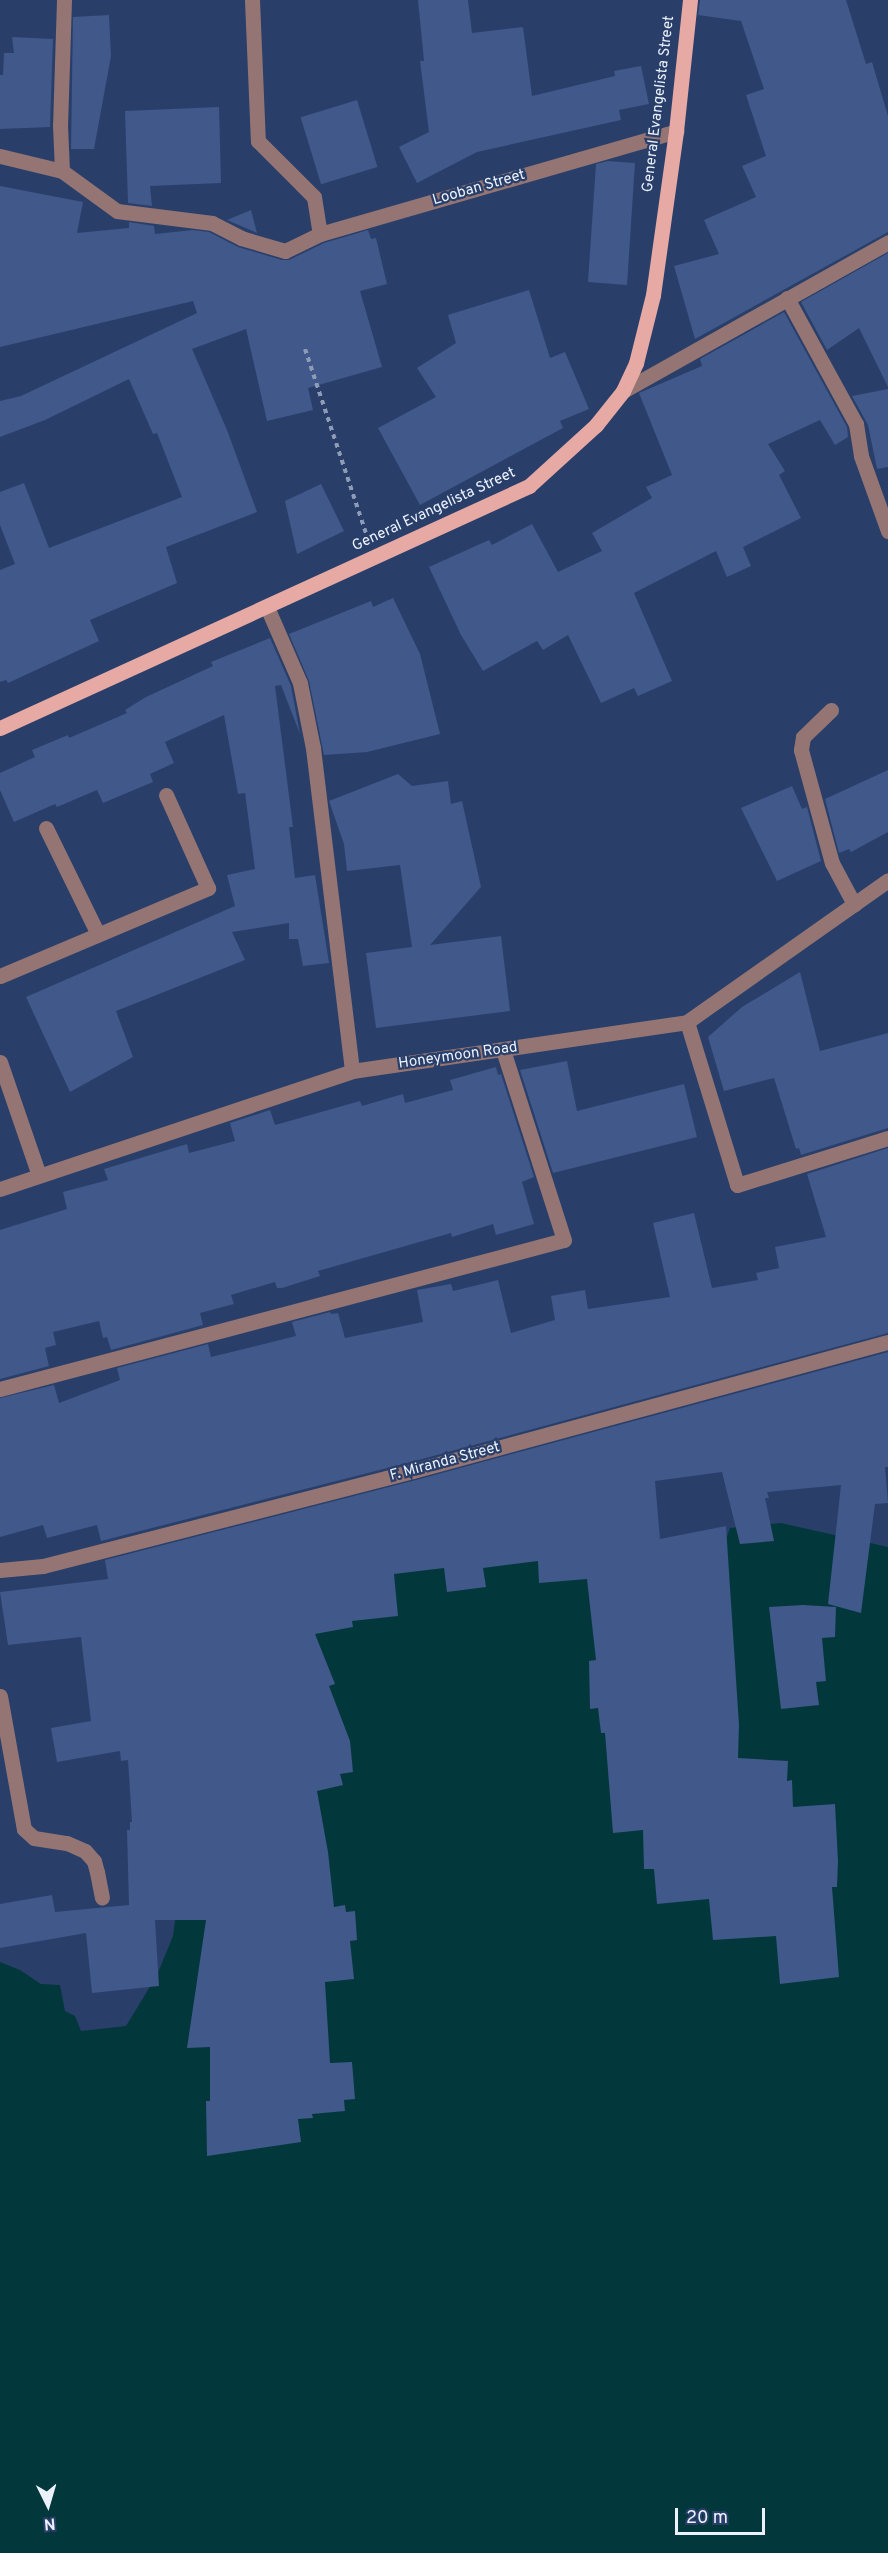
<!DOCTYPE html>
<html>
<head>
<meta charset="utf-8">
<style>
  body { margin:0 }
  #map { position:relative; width:888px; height:2553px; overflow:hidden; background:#293f6a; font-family:Overpass,sans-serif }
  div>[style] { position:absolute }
  .water>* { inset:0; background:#02383c }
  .building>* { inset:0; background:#40588a; transform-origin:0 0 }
  .path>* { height:4px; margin-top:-2px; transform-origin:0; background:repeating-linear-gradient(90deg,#8e9cb6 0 4.5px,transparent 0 9px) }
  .minor>* { height:15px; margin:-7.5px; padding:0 7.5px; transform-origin:7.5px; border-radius:7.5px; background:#947573 }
  .major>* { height:15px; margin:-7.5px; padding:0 7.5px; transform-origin:7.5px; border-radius:7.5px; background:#e6a9a4 }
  span { translate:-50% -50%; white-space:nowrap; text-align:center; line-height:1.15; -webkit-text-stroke:4.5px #293f6a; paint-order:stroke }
  .street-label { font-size:15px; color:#ecf2fd }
  .north { position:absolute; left:18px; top:2475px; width:60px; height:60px; -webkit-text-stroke:4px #293f6a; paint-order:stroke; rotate:175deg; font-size:16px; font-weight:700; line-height:24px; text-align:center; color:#ecf2fd }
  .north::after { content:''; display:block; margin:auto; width:21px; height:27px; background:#ecf2fd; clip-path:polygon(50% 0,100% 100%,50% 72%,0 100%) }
  .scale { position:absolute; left:675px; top:2508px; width:90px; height:27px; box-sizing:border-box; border:3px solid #ecf2fd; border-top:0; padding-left:8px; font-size:18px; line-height:21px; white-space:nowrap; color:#ecf2fd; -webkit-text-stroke:4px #293f6a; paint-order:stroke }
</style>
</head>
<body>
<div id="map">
  <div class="water">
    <i style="clip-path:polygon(781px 1523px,888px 1547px,888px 2553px,0 2553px,0 1962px,20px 1970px,41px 1984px,60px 1985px,65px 2011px,75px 2016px,81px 2031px,126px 2026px,157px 1975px,173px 1936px,179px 1890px,239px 1706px,382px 1555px,717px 1566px,730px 1528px)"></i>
  </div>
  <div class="building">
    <i style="clip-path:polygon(418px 0,468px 0,472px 33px,523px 27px,532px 96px,615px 76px,614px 71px,641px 66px,649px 104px,619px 110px,621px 120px,477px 152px,417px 183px,399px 147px,429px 132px,420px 61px,424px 61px)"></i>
    <i style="clip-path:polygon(700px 0,846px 0,866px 64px,872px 62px,888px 116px,888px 232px,695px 339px,674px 266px,719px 254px,704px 220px,756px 197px,742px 166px,766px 156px,746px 95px,764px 89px,741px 21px,698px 15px)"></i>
    <i style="clip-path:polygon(109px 15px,111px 56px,94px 149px,71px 149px,73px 17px)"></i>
    <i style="clip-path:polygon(12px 37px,53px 39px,50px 127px,0 129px,0 75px,3px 75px,4px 53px,14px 53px)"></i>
    <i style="left:357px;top:100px;width:70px;height:59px;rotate:73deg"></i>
    <i style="clip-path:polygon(219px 107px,221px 183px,150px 186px,152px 206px,128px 203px,125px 111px)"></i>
    <i style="clip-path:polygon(608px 161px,635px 163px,627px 285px,588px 282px,596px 164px)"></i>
    <i style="clip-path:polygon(0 186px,83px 202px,77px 233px,129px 228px,129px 222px,154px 226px,155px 234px,193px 230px,209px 232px,238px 247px,282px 260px,289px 260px,324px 243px,368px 230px,371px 239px,376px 238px,387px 284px,360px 291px,382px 367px,308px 388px,313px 410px,267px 421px,246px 329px,192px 349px,227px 430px,257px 512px,166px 547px,177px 583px,90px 620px,99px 641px,8px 683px,6px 680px,0 682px,0 570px,15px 564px,0 525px,0 492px,24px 483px,49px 548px,182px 497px,157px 433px,153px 434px,129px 379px,45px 420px,0 437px,0 401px,21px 396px,197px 313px,193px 301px,0 347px)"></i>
    <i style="clip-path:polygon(251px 210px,257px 233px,227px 220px)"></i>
    <i style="clip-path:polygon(888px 253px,888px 387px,859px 328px,827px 350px,801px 302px)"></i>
    <i style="clip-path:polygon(529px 290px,550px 358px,565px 352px,589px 409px,560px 421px,563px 428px,420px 505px,378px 428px,436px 397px,417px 368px,456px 343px,448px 315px)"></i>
    <i style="clip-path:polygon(784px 312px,847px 427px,848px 437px,835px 445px,820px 420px,768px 444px,785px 471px,779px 475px,801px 518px,743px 547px,751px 566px,727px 577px,716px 551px,634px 593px,672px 681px,638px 696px,634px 688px,601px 703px,568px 635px,543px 650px,537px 641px,483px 671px,461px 635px,429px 567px,489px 540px,492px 545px,532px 524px,558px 572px,602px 551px,592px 533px,652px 498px,646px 487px,672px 475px,639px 393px,702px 366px,700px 359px)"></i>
    <i style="clip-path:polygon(888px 389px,888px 467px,877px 469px,868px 425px,852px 396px)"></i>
    <i style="clip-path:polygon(321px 484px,344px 531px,297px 554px,285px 501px)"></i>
    <i style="clip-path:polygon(393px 598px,420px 654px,440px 734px,367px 752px,324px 755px,309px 681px,289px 634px,371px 601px,373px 607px)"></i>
    <i style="clip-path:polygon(270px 638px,291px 686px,300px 734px,281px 685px,275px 686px,293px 827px,289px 827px,295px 878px,315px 875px,329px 963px,303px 966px,298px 939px,289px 939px,289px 923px,232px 932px,245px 960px,116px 1011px,133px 1057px,70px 1092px,26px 997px,235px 906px,227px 875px,255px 869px,245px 793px,238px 794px,224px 715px,165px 742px,174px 763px,150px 774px,153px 782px,103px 803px,97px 790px,57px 807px,55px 804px,14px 822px,0 790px,0 773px,35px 757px,32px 750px,68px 735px,69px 738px,127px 713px,125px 710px,146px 697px,213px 666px,211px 662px)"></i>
    <i style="clip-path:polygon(888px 770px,888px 832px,851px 852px,849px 849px,839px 853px,825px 799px)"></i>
    <i style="clip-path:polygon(398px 774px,412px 786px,448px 781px,451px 804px,462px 801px,481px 887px,430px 945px,501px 936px,510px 1011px,376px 1028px,366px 953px,412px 947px,400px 865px,347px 871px,344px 844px,329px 801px)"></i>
    <i style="clip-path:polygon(792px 786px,802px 809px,807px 807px,821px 861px,777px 881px,741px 808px)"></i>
    <i style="clip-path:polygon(800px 972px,820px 1051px,888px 1033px,888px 1128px,801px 1155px,799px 1148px,796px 1149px,774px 1078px,724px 1091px,708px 1037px,742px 1007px)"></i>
    <i style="clip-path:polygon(567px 1061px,577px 1111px,684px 1084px,697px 1137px,553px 1173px,520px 1070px)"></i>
    <i style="clip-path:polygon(496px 1067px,498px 1075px,501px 1074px,534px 1177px,522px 1182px,534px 1224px,496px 1235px,493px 1224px,452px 1237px,451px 1233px,318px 1271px,320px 1276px,282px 1288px,277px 1288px,275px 1282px,231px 1295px,234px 1304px,200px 1313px,203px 1325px,111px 1350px,107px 1337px,103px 1338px,99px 1321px,53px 1332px,56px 1345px,45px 1348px,49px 1366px,0 1379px,0 1230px,67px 1209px,63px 1192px,108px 1180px,104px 1169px,187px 1144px,189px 1153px,235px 1141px,230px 1123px,270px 1110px,275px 1125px,360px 1101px,362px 1106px,403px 1094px,405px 1103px,453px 1090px,450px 1080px)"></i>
    <i style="clip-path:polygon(888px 1148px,888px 1333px,411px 1462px,101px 1541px,97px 1525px,47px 1538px,43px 1525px,0 1537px,0 1398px,54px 1385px,59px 1403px,120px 1380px,117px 1368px,208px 1344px,211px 1357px,296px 1336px,292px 1322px,330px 1312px,331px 1314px,338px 1313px,345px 1338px,423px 1322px,417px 1290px,451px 1284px,453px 1291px,498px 1280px,511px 1333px,555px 1320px,551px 1296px,585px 1290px,588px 1309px,670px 1297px,653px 1223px,694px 1213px,712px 1288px,758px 1280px,756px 1273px,779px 1268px,775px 1247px,826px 1237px,807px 1174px)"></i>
    <i style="clip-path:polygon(888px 1352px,888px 1467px,885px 1467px,888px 1503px,875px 1504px,861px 1613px,828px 1604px,841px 1485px,767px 1492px,769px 1498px,765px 1498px,774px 1541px,740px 1544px,722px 1472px,655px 1481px,660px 1539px,726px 1526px,739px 1725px,738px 1758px,788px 1761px,787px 1781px,792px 1780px,793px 1807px,835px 1804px,838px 1861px,837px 1887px,832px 1887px,839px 1977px,780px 1984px,776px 1936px,713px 1940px,709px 1899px,657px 1904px,654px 1869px,644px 1869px,643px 1830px,613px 1833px,605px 1733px,601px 1733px,598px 1708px,590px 1709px,589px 1661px,596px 1660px,587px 1579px,539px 1583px,538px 1561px,483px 1568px,486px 1587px,447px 1592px,444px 1568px,394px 1574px,398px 1616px,352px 1621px,353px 1627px,315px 1634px,335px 1684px,329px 1686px,350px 1741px,353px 1772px,340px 1774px,343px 1785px,317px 1791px,328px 1852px,334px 1907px,345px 1905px,346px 1912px,355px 1911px,357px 1940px,350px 1941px,354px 1979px,325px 1982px,330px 2063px,352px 2062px,355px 2099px,344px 2100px,345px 2111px,312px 2114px,313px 2118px,298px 2119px,301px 2142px,207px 2156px,206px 2101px,210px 2101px,210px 2047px,187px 2048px,206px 1920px,155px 1920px,159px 1986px,92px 1993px,86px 1933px,0 1948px,0 1904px,52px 1895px,55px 1912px,129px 1905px,127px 1830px,130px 1830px,130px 1822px,132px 1822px,128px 1760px,121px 1761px,120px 1751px,57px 1762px,51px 1728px,91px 1721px,81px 1637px,8px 1645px,0 1592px,108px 1579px,105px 1560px,416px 1480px)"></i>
    <i style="clip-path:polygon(803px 1605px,836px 1607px,835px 1637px,822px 1638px,826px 1681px,816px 1682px,819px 1705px,781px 1709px,769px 1607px)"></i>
  </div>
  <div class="path">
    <i style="left:305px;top:349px;width:198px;rotate:71.7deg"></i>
  </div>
  <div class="minor">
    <i style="left:64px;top:0;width:125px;rotate:91.8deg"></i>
    <i style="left:60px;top:125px;width:46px;rotate:87.5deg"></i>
    <i style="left:62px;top:171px;width:68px;rotate:36deg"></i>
    <i style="left:117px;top:211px;width:96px;rotate:7.2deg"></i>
    <i style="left:212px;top:223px;width:33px;rotate:27deg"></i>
    <i style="left:241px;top:238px;width:46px;rotate:16.5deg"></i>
    <i style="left:285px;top:251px;width:39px;rotate:-26deg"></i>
    <i style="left:320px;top:234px;width:371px;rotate:-16.1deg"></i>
    <i style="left:252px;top:0;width:141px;rotate:87.6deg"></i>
    <i style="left:258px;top:141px;width:79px;rotate:45deg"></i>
    <i style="left:314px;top:197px;width:37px;rotate:81deg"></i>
    <i style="left:0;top:156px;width:64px;rotate:13.6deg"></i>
    <i style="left:787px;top:298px;width:144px;rotate:61.3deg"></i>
    <i style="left:856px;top:424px;width:32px;rotate:81deg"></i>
    <i style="left:861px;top:456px;width:80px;rotate:70.2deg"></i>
    <i style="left:623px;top:391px;width:304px;rotate:-29.3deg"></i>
    <i style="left:267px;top:607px;width:83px;rotate:66.5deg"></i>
    <i style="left:300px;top:683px;width:66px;rotate:78.7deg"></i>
    <i style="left:313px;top:748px;width:325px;rotate:83.1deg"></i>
    <i style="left:831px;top:710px;width:39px;rotate:136deg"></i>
    <i style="left:803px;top:737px;width:13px;rotate:99deg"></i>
    <i style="left:801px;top:750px;width:117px;rotate:74.7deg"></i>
    <i style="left:832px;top:863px;width:47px;rotate:61.8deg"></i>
    <i style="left:46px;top:828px;width:118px;rotate:63.9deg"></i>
    <i style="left:0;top:976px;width:226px;rotate:-22.9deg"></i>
    <i style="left:208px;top:888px;width:102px;rotate:-114.3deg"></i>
    <i style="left:687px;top:1022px;width:170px;rotate:72.9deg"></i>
    <i style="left:737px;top:1185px;width:158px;rotate:-17.3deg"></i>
    <i style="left:0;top:1062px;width:120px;rotate:71deg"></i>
    <i style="left:0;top:1189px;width:371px;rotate:-18.5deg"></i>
    <i style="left:352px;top:1071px;width:339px;rotate:-8.3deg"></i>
    <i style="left:687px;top:1022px;width:246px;rotate:-35.2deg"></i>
    <i style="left:0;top:1389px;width:583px;rotate:-14.8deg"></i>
    <i style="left:564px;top:1240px;width:200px;rotate:-107.8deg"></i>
    <i style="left:0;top:1570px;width:43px;rotate:-5.3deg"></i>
    <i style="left:43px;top:1566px;width:382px;rotate:-14.4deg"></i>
    <i style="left:413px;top:1471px;width:492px;rotate:-15.2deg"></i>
    <i style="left:0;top:1696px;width:135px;rotate:79.8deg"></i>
    <i style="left:24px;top:1829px;width:13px;rotate:42deg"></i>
    <i style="left:34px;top:1838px;width:33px;rotate:9deg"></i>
    <i style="left:67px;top:1843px;width:20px;rotate:24deg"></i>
    <i style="left:85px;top:1851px;width:13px;rotate:48deg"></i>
    <i style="left:94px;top:1861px;width:11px;rotate:75deg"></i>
    <i style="left:97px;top:1872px;width:26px;rotate:79deg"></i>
  </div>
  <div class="major">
    <i style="left:0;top:728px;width:582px;rotate:-24.58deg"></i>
    <i style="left:529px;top:486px;width:91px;rotate:-42.3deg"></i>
    <i style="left:596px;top:425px;width:43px;rotate:-51.5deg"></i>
    <i style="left:623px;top:391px;width:31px;rotate:-65deg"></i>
    <i style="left:636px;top:363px;width:70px;rotate:-76deg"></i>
    <i style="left:653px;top:295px;width:166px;rotate:-82deg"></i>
    <i style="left:676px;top:131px;width:132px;rotate:-83.9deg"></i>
  </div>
  <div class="street-label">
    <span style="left:659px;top:104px;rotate:-83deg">General Evangelista Street</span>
    <span style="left:479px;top:188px;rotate:-16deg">Looban Street</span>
    <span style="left:434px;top:510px;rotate:-25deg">General Evangelista Street</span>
    <span style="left:458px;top:1056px;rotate:-8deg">Honeymoon Road</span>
    <span style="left:445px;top:1462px;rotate:-15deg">F. Miranda Street</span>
  </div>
  <div class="north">N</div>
  <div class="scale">20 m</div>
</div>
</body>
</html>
